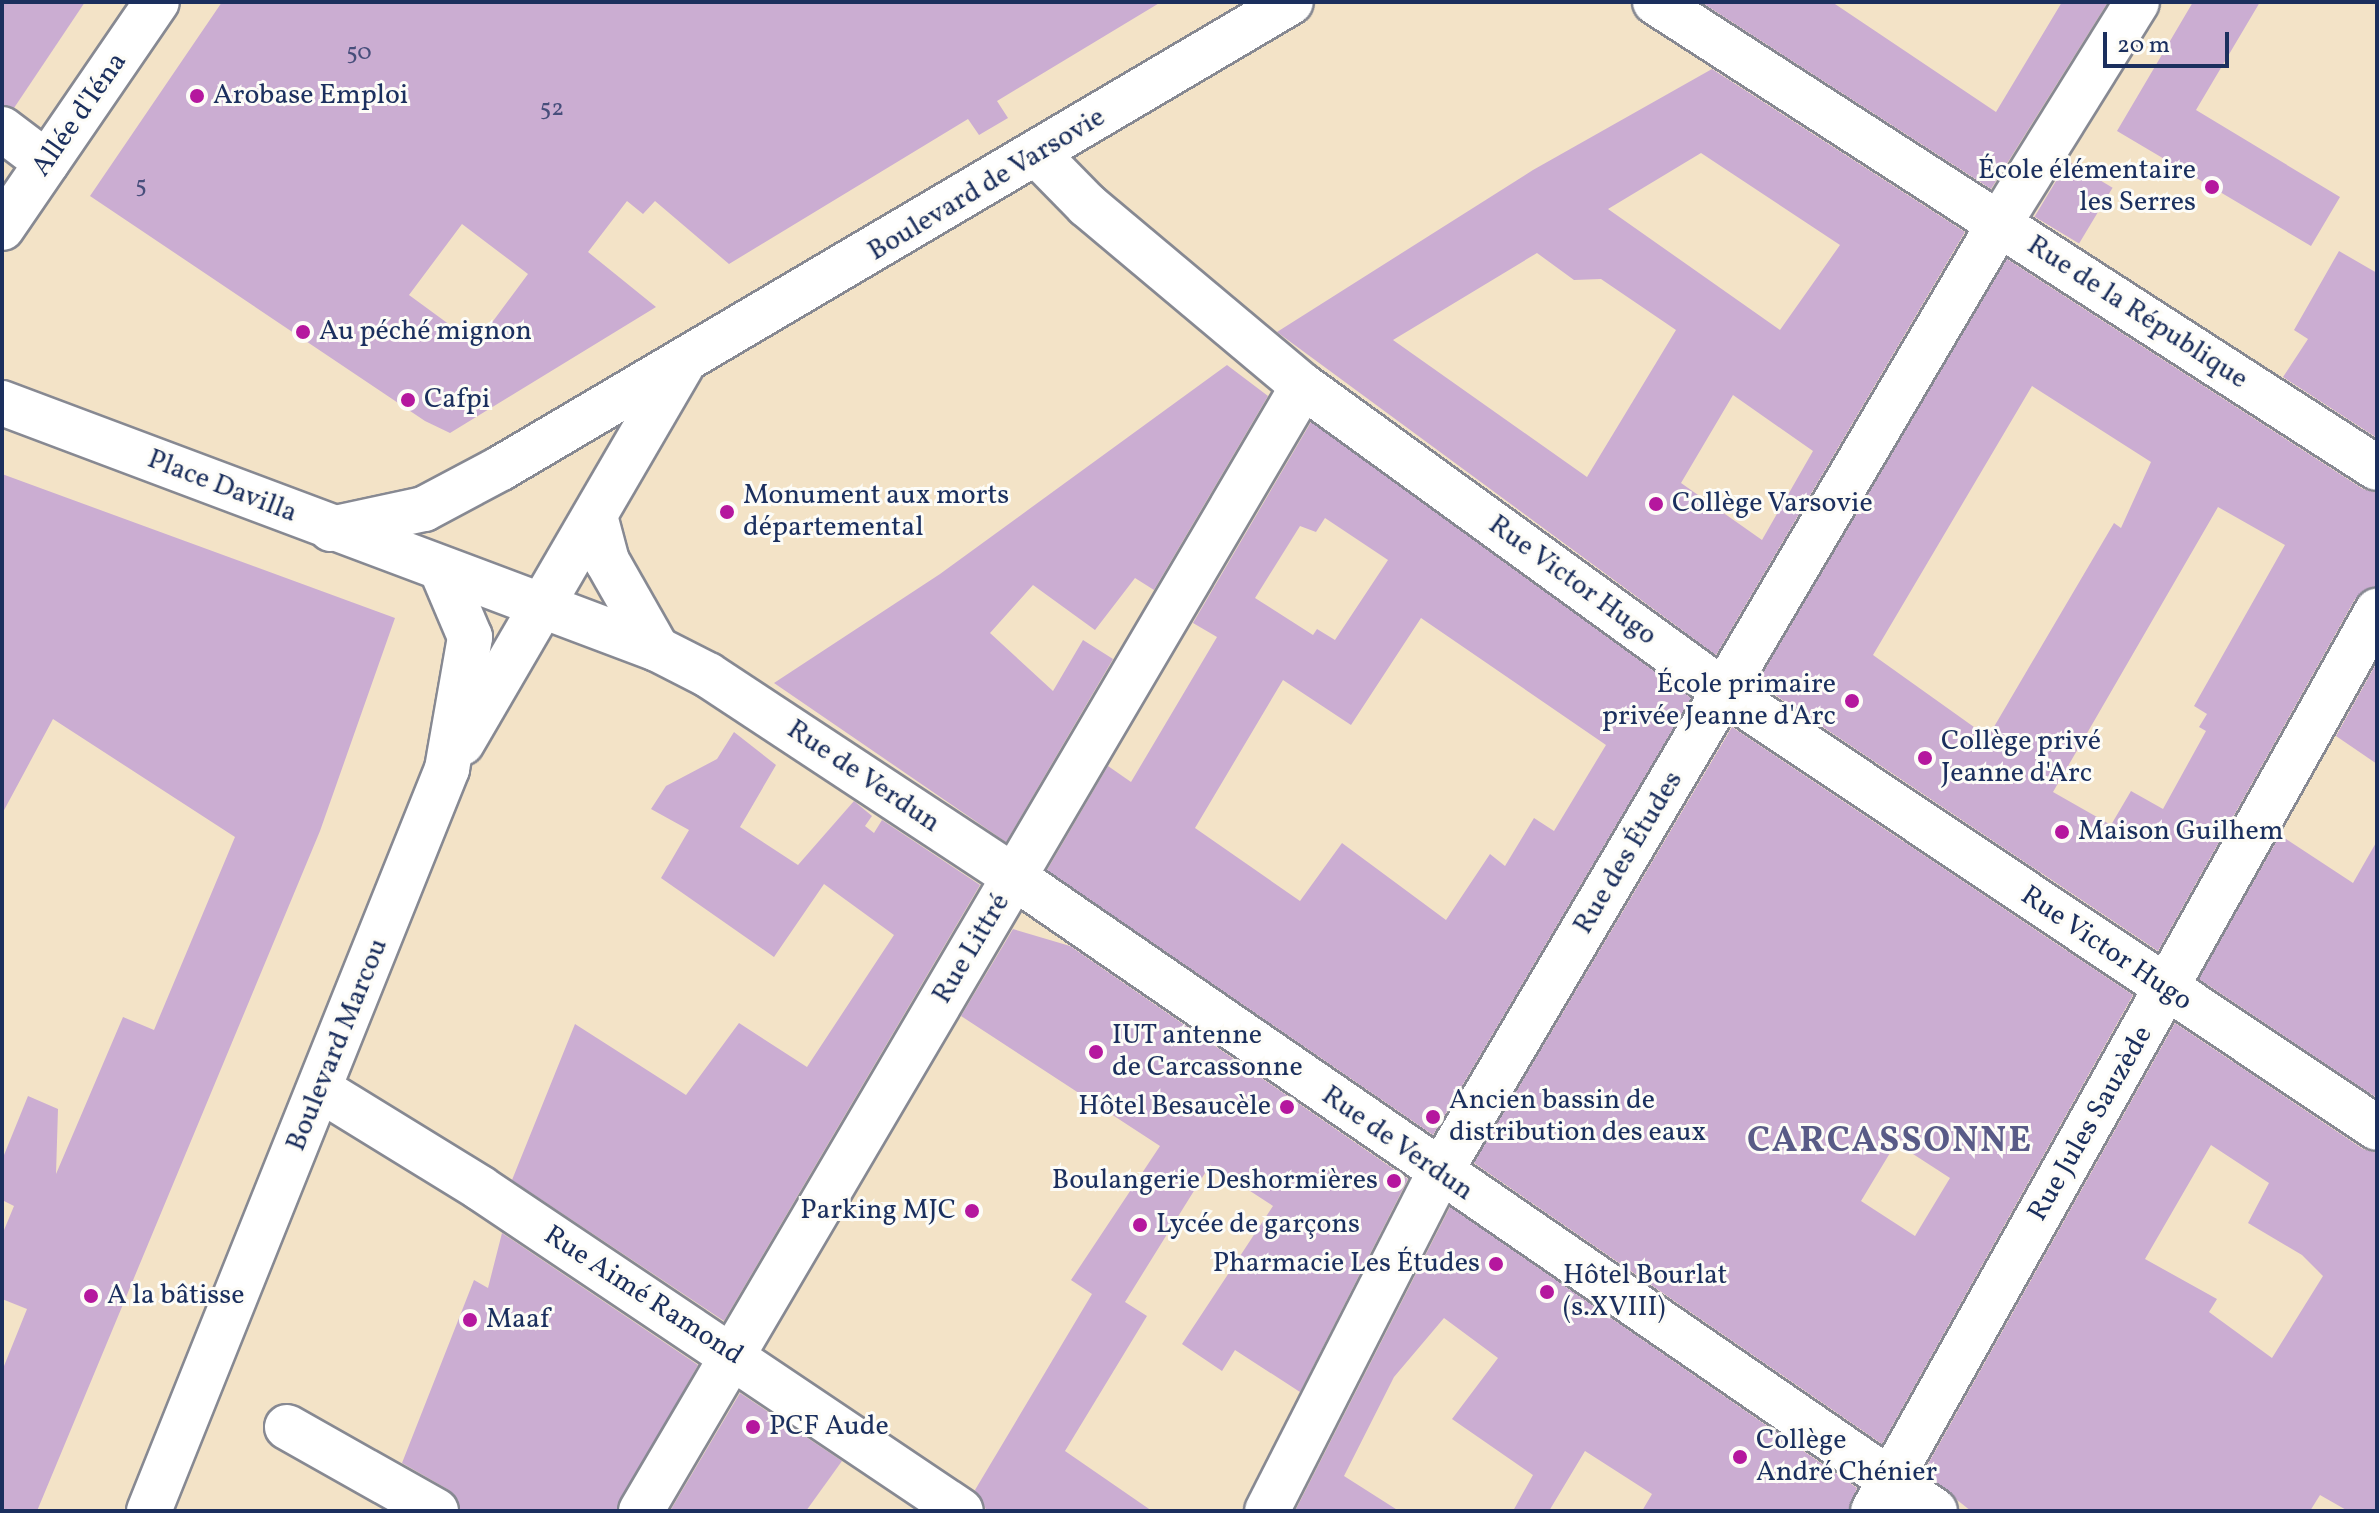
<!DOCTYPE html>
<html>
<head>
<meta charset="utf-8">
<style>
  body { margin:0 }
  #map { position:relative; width:2379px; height:1513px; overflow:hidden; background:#f3e3c7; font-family:Vollkorn,serif }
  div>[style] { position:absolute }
  .building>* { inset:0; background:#cbadd2; transform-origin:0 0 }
  .roads { filter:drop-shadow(2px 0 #878992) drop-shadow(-2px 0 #878992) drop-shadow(0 2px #878992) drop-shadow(0 -2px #878992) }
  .minor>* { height:44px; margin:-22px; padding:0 22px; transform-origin:22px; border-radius:22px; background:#fff }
  .major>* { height:44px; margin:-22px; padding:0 22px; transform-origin:22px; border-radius:22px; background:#fff }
  .dots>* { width:22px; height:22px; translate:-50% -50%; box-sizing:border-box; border:4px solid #fdfcf7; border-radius:50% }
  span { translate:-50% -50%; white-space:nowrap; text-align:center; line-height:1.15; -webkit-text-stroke:6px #fdfcf7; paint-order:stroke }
  .number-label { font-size:24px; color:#474e7b }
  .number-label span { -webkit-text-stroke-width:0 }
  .poi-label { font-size:28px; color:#1b2f5e }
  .left { translate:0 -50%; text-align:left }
  .right { translate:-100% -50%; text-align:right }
  .street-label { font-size:28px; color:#1b2f5e }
  .district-label { font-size:36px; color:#595b87; font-weight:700; letter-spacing:2px }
  .frame { position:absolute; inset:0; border:4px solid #1b2f5e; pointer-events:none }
  .scale { position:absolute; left:2103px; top:32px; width:126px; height:36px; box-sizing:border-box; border:4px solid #1b2f5e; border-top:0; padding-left:10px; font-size:24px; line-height:28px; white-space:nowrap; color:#1b2f5e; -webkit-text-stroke:6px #fdfcf7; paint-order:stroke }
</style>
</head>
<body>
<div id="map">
  <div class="building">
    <i style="clip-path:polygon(2px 2px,85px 2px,14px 108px,2px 105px)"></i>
    <i style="clip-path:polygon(evenodd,222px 2px,1161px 2px,997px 101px,1008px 118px,979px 135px,968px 119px,729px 264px,655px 201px,643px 214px,627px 201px,588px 252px,656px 307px,450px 433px,425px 421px,90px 196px,222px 2px,462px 224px,528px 274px,476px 344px,409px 295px,462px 224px)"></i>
    <i style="clip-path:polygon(1701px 2px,1832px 2px,1996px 112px,2062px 2px,2108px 2px,1991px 189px)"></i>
    <i style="clip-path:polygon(2193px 2px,2260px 2px,2196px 110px,2340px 197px,2311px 246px,2117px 131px)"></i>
    <i style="clip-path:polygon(evenodd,1712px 69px,1965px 232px,1716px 655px,1277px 332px,1533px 170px,1712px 69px,1701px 153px,1840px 245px,1780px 330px,1608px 209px,1701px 153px,1712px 69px,1537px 253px,1574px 280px,1601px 279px,1676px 330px,1587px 477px,1393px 340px,1537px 253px,1712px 69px,1733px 395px,1813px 451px,1762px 540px,1681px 483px,1733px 395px)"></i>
    <i style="left:2068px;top:161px;width:52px;height:65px;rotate:31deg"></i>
    <i style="clip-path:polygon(2339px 251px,2377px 273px,2377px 438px,2283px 377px,2308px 339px,2294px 330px)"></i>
    <i style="clip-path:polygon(evenodd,2007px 259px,2363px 489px,2377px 493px,2377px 586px,2355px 599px,2158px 951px,1757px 683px,2007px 259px,2032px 386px,2151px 462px,2121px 528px,2114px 523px,1988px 737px,1873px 655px,2032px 386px,2007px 259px,2218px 507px,2285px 545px,2194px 706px,2207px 714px,2199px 727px,2206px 731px,2163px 809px,2131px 791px,2111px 825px,2053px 792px,2218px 507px)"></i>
    <i style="clip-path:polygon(1227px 365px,1268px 396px,1154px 590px,1135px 578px,1095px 630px,1033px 585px,990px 633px,1053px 691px,1083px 640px,1113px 659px,1006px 842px,774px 683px,940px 574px)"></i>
    <i style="clip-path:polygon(evenodd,1311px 422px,1691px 698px,1433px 1135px,1047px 870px,1108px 766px,1131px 782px,1217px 637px,1193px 623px,1311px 422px,1325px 518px,1388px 560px,1335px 640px,1317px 629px,1313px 635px,1255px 598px,1300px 526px,1316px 532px,1325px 518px,1311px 422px,1421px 618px,1606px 745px,1554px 831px,1534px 818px,1505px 866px,1490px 854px,1446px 920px,1342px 843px,1300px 901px,1195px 828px,1283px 680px,1351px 725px,1421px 618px)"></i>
    <i style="clip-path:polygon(2px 474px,395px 618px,320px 831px,37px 1511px,2px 1511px,2px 1371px,27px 1309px,2px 1299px,2px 1235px,14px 1206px,2px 1200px,2px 1160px,28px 1096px,58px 1109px,56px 1174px,123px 1017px,154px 1030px,235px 837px,53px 719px,2px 814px)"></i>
    <i style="clip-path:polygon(2377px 662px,2377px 764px,2336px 736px)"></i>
    <i style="clip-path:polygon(evenodd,1732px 727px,2133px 995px,1882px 1444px,1474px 1163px,1732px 727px,1896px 1143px,1950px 1178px,1915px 1236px,1861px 1201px,1896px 1143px)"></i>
    <i style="clip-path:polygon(734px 732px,776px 765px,740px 827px,798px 865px,854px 801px,872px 816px,865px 826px,874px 833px,882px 820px,980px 885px,724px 1321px,512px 1180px,575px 1024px,686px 1095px,739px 1023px,807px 1067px,894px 935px,824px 884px,774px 957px,661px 878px,689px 830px,651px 809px,666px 786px,717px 759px)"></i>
    <i style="clip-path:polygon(2280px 835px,2353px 883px,2377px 841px,2377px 1098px,2199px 979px)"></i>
    <i style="clip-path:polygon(1013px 929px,1070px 946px,1408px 1179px,1300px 1392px,1235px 1350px,1222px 1371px,1182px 1344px,1273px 1206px,1210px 1165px,1125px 1302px,1147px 1316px,1065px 1451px,1152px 1511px,987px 1511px,975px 1490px,1092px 1294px,1071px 1280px,1160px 1146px,961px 1016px)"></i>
    <i style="clip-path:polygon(evenodd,2175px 1023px,2363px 1149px,2377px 1153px,2377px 1511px,2348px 1511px,2320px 1495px,2310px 1511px,1971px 1511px,1923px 1473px,2175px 1023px,2211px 1145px,2269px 1183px,2248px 1223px,2302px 1255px,2323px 1276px,2272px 1358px,2209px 1312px,2217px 1299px,2145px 1259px,2211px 1145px)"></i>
    <i style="clip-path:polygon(1450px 1207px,1857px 1488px,1848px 1511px,1642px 1511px,1652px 1494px,1585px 1451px,1549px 1511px,1513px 1511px,1533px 1475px,1452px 1419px,1498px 1358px,1444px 1318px,1394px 1377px,1344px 1476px,1399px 1511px,1295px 1511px)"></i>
    <i style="clip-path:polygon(502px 1233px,698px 1365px,616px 1511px,461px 1511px,449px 1490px,402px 1463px,474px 1280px,488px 1288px)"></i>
    <i style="clip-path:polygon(740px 1393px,842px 1461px,806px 1511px,670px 1511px)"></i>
  </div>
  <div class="roads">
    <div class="minor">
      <i style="left:1655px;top:2px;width:859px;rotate:32.84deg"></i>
      <i style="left:2px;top:129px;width:56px;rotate:37.1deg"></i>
      <i style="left:1038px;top:155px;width:70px;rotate:45.6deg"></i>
      <i style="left:1087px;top:205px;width:282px;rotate:40deg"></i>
      <i style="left:1303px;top:386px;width:521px;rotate:35.95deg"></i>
      <i style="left:1725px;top:692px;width:784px;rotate:33.77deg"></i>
      <i style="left:2px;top:403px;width:700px;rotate:20.58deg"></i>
      <i style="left:657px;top:649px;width:57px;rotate:27deg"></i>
      <i style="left:708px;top:675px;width:367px;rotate:33.4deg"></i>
      <i style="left:1014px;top:877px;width:1118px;rotate:34.54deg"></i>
      <i style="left:595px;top:516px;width:47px;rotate:75.1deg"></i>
      <i style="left:607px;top:561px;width:101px;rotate:60.4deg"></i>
      <i style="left:331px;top:529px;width:95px;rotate:-12.1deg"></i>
      <i style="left:424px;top:509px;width:87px;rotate:-28deg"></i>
      <i style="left:501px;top:468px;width:917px;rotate:-30.54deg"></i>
      <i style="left:462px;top:743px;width:436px;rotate:-59.8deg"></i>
      <i style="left:321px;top:1090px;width:187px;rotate:31.6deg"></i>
      <i style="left:480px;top:1188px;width:579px;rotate:33.88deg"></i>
      <i style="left:287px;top:1427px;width:171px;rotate:29.4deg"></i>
      <i style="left:149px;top:1511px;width:800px;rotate:-68.12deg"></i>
      <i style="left:447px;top:769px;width:134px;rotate:-80.1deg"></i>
      <i style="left:470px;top:637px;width:72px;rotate:-113deg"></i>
      <i style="left:641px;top:1511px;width:1305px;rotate:-59.53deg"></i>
      <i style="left:1267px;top:1511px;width:378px;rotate:-63deg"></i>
      <i style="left:1439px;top:1174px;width:1103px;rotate:-59.48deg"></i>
      <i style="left:1999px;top:224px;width:261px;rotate:-58.1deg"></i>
      <i style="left:1873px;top:1511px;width:1032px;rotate:-60.75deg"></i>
    </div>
    <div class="major">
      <i style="left:2px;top:228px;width:274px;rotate:-55.6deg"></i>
    </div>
  </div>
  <div class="dots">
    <i style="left:197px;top:96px;background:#b5179e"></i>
    <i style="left:2212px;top:187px;background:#b5179e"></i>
    <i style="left:303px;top:332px;background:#b5179e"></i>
    <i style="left:408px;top:400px;background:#b5179e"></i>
    <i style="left:1656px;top:504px;background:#b5179e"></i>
    <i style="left:727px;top:512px;background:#b5179e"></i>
    <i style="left:1852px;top:701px;background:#b5179e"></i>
    <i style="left:1925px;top:758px;background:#b5179e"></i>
    <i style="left:2062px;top:832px;background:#b5179e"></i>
    <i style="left:1096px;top:1052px;background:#b5179e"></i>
    <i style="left:1287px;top:1107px;background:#b5179e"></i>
    <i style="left:1433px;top:1117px;background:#b5179e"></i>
    <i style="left:1394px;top:1181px;background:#b5179e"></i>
    <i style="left:972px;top:1211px;background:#b5179e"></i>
    <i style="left:1140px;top:1225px;background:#b5179e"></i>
    <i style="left:1496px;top:1264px;background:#b5179e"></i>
    <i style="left:1547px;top:1292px;background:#b5179e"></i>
    <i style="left:91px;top:1296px;background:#b5179e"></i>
    <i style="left:470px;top:1320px;background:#b5179e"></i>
    <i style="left:753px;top:1427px;background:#b5179e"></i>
    <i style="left:1740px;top:1457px;background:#b5179e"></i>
  </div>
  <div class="number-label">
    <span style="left:359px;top:54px">50</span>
    <span style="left:552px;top:110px">52</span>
    <span style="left:141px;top:187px">5</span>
  </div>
  <div class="poi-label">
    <span class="left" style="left:213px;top:96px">Arobase Emploi</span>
    <span class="right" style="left:2196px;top:187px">École élémentaire<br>les Serres</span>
    <span class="left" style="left:319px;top:332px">Au péché mignon</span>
    <span class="left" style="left:424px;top:400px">Cafpi</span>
    <span class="left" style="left:743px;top:512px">Monument aux morts<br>départemental</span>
    <span class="left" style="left:1672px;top:504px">Collège Varsovie</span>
    <span class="right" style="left:1836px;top:701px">École primaire<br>privée Jeanne d'Arc</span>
    <span class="left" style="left:1941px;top:758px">Collège privé<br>Jeanne d'Arc</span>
    <span class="left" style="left:2078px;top:832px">Maison Guilhem</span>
    <span class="left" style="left:1112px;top:1052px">IUT antenne<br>de Carcassonne</span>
    <span class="left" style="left:1449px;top:1117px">Ancien bassin de<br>distribution des eaux</span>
    <span class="right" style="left:1271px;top:1107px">Hôtel Besaucèle</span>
    <span class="right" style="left:1378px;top:1181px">Boulangerie Deshormières</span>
    <span class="right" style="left:956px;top:1211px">Parking MJC</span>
    <span class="left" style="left:1156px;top:1225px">Lycée de garçons</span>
    <span class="right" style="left:1480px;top:1264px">Pharmacie Les Études</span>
    <span class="left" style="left:1563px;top:1292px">Hôtel Bourlat<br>(s.XVIII)</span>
    <span class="left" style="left:107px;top:1296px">A la bâtisse</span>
    <span class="left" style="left:486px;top:1320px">Maaf</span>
    <span class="left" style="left:769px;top:1427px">PCF Aude</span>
    <span class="left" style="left:1756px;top:1457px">Collège<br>André Chénier</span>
  </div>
  <div class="street-label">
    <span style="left:80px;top:115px;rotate:-55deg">Allée d'Iéna</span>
    <span style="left:987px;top:185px;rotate:-31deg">Boulevard de Varsovie</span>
    <span style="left:2137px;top:313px;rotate:33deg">Rue de la République</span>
    <span style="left:222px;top:487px;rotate:21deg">Place Davilla</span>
    <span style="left:1572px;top:581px;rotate:36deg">Rue Victor Hugo</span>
    <span style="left:863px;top:777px;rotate:34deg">Rue de Verdun</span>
    <span style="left:1629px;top:853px;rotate:-59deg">Rue des Études</span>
    <span style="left:972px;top:949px;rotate:-59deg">Rue Littré</span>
    <span style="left:2106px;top:949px;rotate:34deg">Rue Victor Hugo</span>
    <span style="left:338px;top:1045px;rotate:-68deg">Boulevard Marcou</span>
    <span style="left:2091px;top:1124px;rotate:-60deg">Rue Jules Sauzède</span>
    <span style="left:1397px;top:1144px;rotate:35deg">Rue de Verdun</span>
    <span style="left:643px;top:1296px;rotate:33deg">Rue Aimé Ramond</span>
  </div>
  <div class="district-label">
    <span style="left:1890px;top:1143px">CARCASSONNE</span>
  </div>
  <div class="frame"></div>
  <div class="scale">20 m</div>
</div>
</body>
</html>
